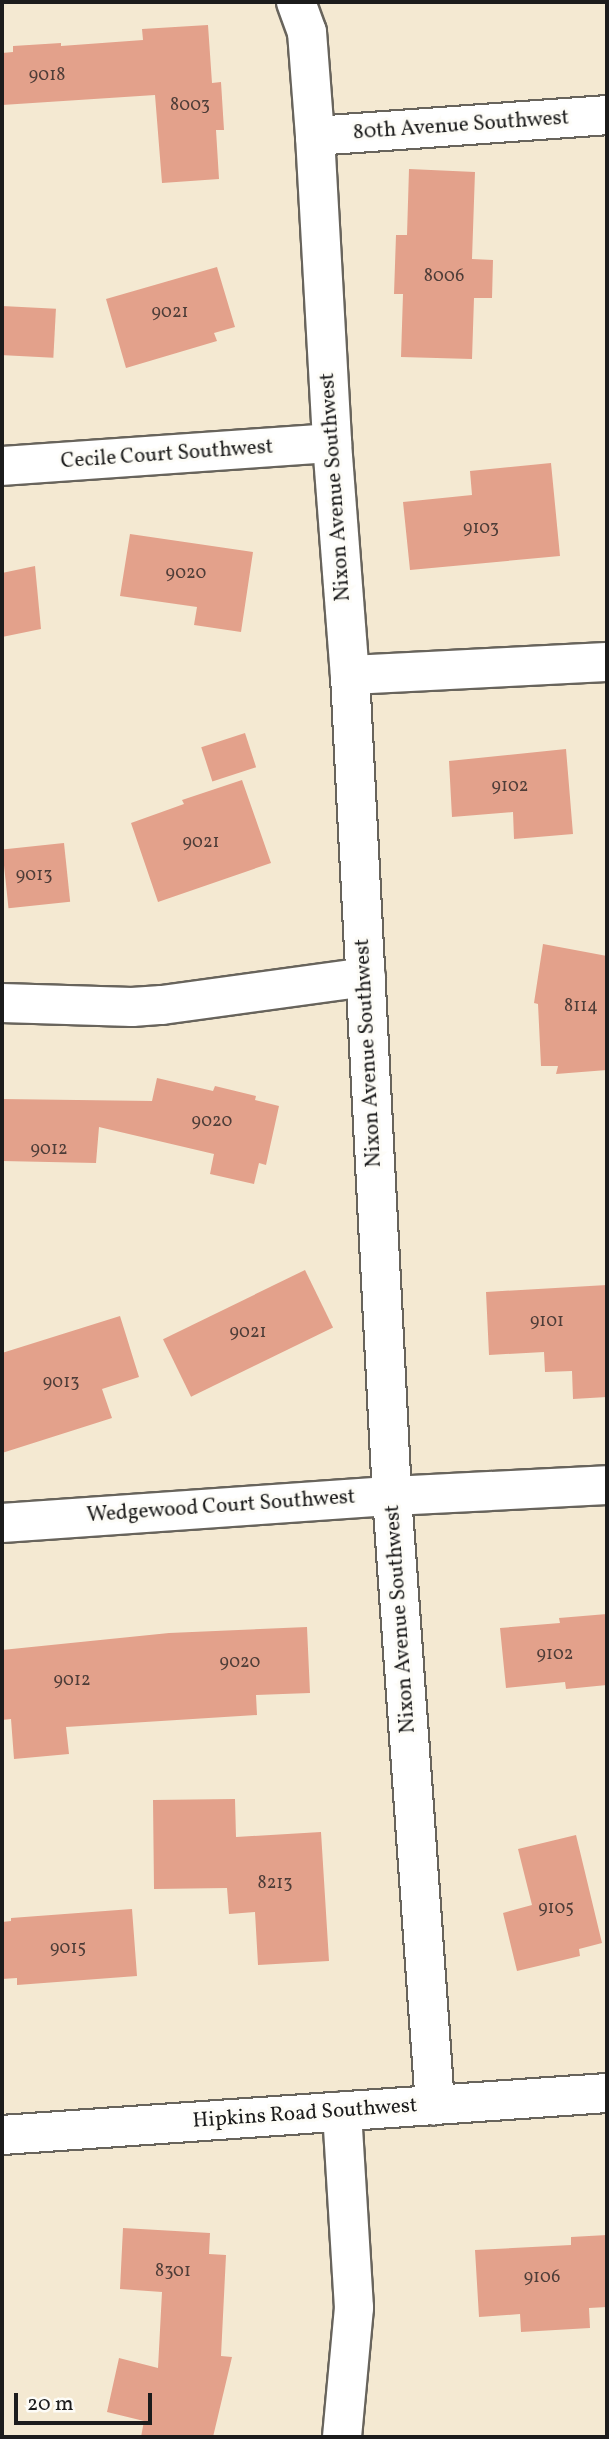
<!DOCTYPE html>
<html>
<head>
<meta charset="utf-8">
<style>
  body { margin:0 }
  #map { position:relative; width:609px; height:2439px; overflow:hidden; background:#f4e9d2; font-family:Vollkorn,serif }
  div>[style] { position:absolute }
  .building>* { inset:0; background:#e3a18b; transform-origin:0 0 }
  .roads { filter:drop-shadow(2px 0 #68645c) drop-shadow(-2px 0 #68645c) drop-shadow(0 2px #68645c) drop-shadow(0 -2px #68645c) }
  .minor>* { height:38px; margin:-19px; padding:0 19px; transform-origin:19px; border-radius:19px; background:#fff }
  .tertiary>* { height:38px; margin:-19px; padding:0 19px; transform-origin:19px; border-radius:19px; background:#fff }
  span { translate:-50% -50%; white-space:nowrap; text-align:center; line-height:1.15; -webkit-text-stroke:6px #fdfcf7; paint-order:stroke }
  .number-label { font-size:18px; color:#4e3d38 }
  .number-label span { -webkit-text-stroke-width:0 }
  .street-label { font-size:21px; color:#1c1c1c }
  .frame { position:absolute; inset:0; border:4px solid #1c1c1c; pointer-events:none }
  .scale { position:absolute; left:14px; top:2393px; width:138px; height:32px; box-sizing:border-box; border:4px solid #1c1c1c; border-top:0; padding-left:9px; font-size:21px; line-height:24px; white-space:nowrap; color:#1c1c1c; -webkit-text-stroke:5px #fdfcf7; paint-order:stroke }
</style>
</head>
<body>
<div id="map">
  <div class="building">
    <i style="clip-path:polygon(208px 25px,212px 83px,221px 82px,224px 130px,216px 130px,219px 179px,162px 183px,155px 95px,2px 105px,2px 53px,13px 52px,13px 46px,61px 43px,61px 46px,143px 40px,142px 29px)"></i>
    <i style="clip-path:polygon(409px 169px,475px 172px,472px 259px,493px 260px,492px 298px,474px 298px,472px 359px,401px 357px,403px 294px,394px 294px,396px 235px,407px 235px)"></i>
    <i style="clip-path:polygon(217px 267px,235px 327px,214px 333px,217px 341px,126px 368px,106px 299px)"></i>
    <i style="left:2px;top:306px;width:54px;height:49px;rotate:3deg"></i>
    <i style="clip-path:polygon(551px 463px,560px 556px,410px 570px,403px 502px,472px 495px,470px 471px)"></i>
    <i style="clip-path:polygon(130px 534px,253px 552px,241px 632px,194px 625px,197px 607px,120px 596px)"></i>
    <i style="clip-path:polygon(35px 566px,41px 629px,2px 637px,2px 573px)"></i>
    <i style="left:245px;top:733px;width:36px;height:46px;rotate:72deg"></i>
    <i style="clip-path:polygon(566px 749px,573px 834px,514px 839px,513px 812px,452px 817px,449px 761px)"></i>
    <i style="clip-path:polygon(242px 780px,271px 863px,158px 902px,131px 823px,184px 804px,182px 800px)"></i>
    <i style="left:64px;top:843px;width:59px;height:62px;rotate:84deg"></i>
    <i style="clip-path:polygon(543px 944px,607px 956px,607px 1070px,556px 1074px,558px 1066px,541px 1066px,538px 1004px,534px 1003px)"></i>
    <i style="clip-path:polygon(157px 1078px,213px 1091px,215px 1086px,256px 1096px,255px 1100px,279px 1106px,266px 1165px,259px 1163px,254px 1184px,210px 1174px,214px 1154px,99px 1127px,96px 1163px,2px 1161px,2px 1099px,152px 1101px)"></i>
    <i style="left:305px;top:1270px;width:64px;height:158px;rotate:64deg"></i>
    <i style="clip-path:polygon(607px 1285px,607px 1397px,573px 1399px,572px 1371px,545px 1372px,544px 1352px,489px 1355px,486px 1292px)"></i>
    <i style="clip-path:polygon(120px 1316px,139px 1377px,102px 1389px,112px 1418px,2px 1453px,2px 1353px)"></i>
    <i style="clip-path:polygon(607px 1614px,607px 1685px,566px 1689px,565px 1682px,506px 1688px,500px 1628px,560px 1623px,559px 1618px)"></i>
    <i style="clip-path:polygon(307px 1627px,310px 1693px,256px 1695px,257px 1715px,66px 1727px,69px 1754px,14px 1759px,11px 1719px,2px 1720px,2px 1650px,169px 1633px)"></i>
    <i style="clip-path:polygon(235px 1799px,236px 1837px,321px 1832px,329px 1961px,258px 1965px,255px 1912px,229px 1914px,227px 1888px,154px 1889px,153px 1800px)"></i>
    <i style="clip-path:polygon(576px 1835px,602px 1943px,579px 1949px,580px 1956px,517px 1971px,503px 1913px,532px 1905px,518px 1849px)"></i>
    <i style="clip-path:polygon(132px 1909px,137px 1976px,17px 1985px,17px 1978px,2px 1979px,2px 1922px,11px 1921px,11px 1918px)"></i>
    <i style="clip-path:polygon(123px 2228px,210px 2233px,209px 2254px,226px 2255px,221px 2356px,232px 2357px,213px 2437px,141px 2437px,144px 2421px,107px 2412px,119px 2358px,158px 2368px,162px 2292px,120px 2289px)"></i>
    <i style="clip-path:polygon(607px 2235px,607px 2307px,589px 2308px,590px 2328px,521px 2332px,520px 2314px,479px 2317px,475px 2250px,571px 2245px,571px 2237px)"></i>
  </div>
  <div class="roads">
    <div class="minor">
      <i style="left:296px;top:2px;width:32px;rotate:70deg"></i>
      <i style="left:307px;top:32px;width:104px;rotate:85.6deg"></i>
      <i style="left:315px;top:136px;width:307px;rotate:86.8deg"></i>
      <i style="left:332px;top:443px;width:233px;rotate:85.6deg"></i>
      <i style="left:350px;top:675px;width:822px;rotate:87.07deg"></i>
      <i style="left:392px;top:1496px;width:611px;rotate:85.96deg"></i>
      <i style="left:315px;top:136px;width:293px;rotate:-4.1deg"></i>
      <i style="left:2px;top:466px;width:331px;rotate:-4deg"></i>
      <i style="left:350px;top:675px;width:257px;rotate:-2.9deg"></i>
      <i style="left:2px;top:1003px;width:130px;rotate:1.8deg"></i>
      <i style="left:132px;top:1007px;width:30px;rotate:-4deg"></i>
      <i style="left:162px;top:1005px;width:206px;rotate:-7.8deg"></i>
      <i style="left:2px;top:1523px;width:391px;rotate:-4deg"></i>
      <i style="left:392px;top:1496px;width:215px;rotate:-2.9deg"></i>
      <i style="left:342px;top:2437px;width:130px;rotate:-84.7deg"></i>
      <i style="left:354px;top:2308px;width:197px;rotate:-93.5deg"></i>
    </div>
    <div class="tertiary">
      <i style="left:2px;top:2135px;width:606px;rotate:-3.97deg"></i>
    </div>
  </div>
  <div class="number-label">
    <span style="left:47px;top:76px">9018</span>
    <span style="left:190px;top:106px">8003</span>
    <span style="left:444px;top:277px">8006</span>
    <span style="left:170px;top:313px">9021</span>
    <span style="left:481px;top:529px">9103</span>
    <span style="left:186px;top:574px">9020</span>
    <span style="left:510px;top:787px">9102</span>
    <span style="left:201px;top:843px">9021</span>
    <span style="left:34px;top:876px">9013</span>
    <span style="left:581px;top:1007px">8114</span>
    <span style="left:212px;top:1122px">9020</span>
    <span style="left:49px;top:1150px">9012</span>
    <span style="left:547px;top:1322px">9101</span>
    <span style="left:248px;top:1333px">9021</span>
    <span style="left:61px;top:1383px">9013</span>
    <span style="left:555px;top:1655px">9102</span>
    <span style="left:240px;top:1663px">9020</span>
    <span style="left:72px;top:1681px">9012</span>
    <span style="left:275px;top:1884px">8213</span>
    <span style="left:556px;top:1909px">9105</span>
    <span style="left:68px;top:1949px">9015</span>
    <span style="left:173px;top:2272px">8301</span>
    <span style="left:542px;top:2278px">9106</span>
  </div>
  <div class="street-label">
    <span style="left:461px;top:126px;rotate:-4deg">80th Avenue Southwest</span>
    <span style="left:167px;top:455px;rotate:-4deg">Cecile Court Southwest</span>
    <span style="left:336px;top:487px;rotate:-94deg">Nixon Avenue Southwest</span>
    <span style="left:369px;top:1053px;rotate:-93deg">Nixon Avenue Southwest</span>
    <span style="left:221px;top:1507px;rotate:-4deg">Wedgewood Court Southwest</span>
    <span style="left:401px;top:1619px;rotate:-94deg">Nixon Avenue Southwest</span>
    <span style="left:305px;top:2114px;rotate:-4deg">Hipkins Road Southwest</span>
  </div>
  <div class="frame"></div>
  <div class="scale">20 m</div>
</div>
</body>
</html>
